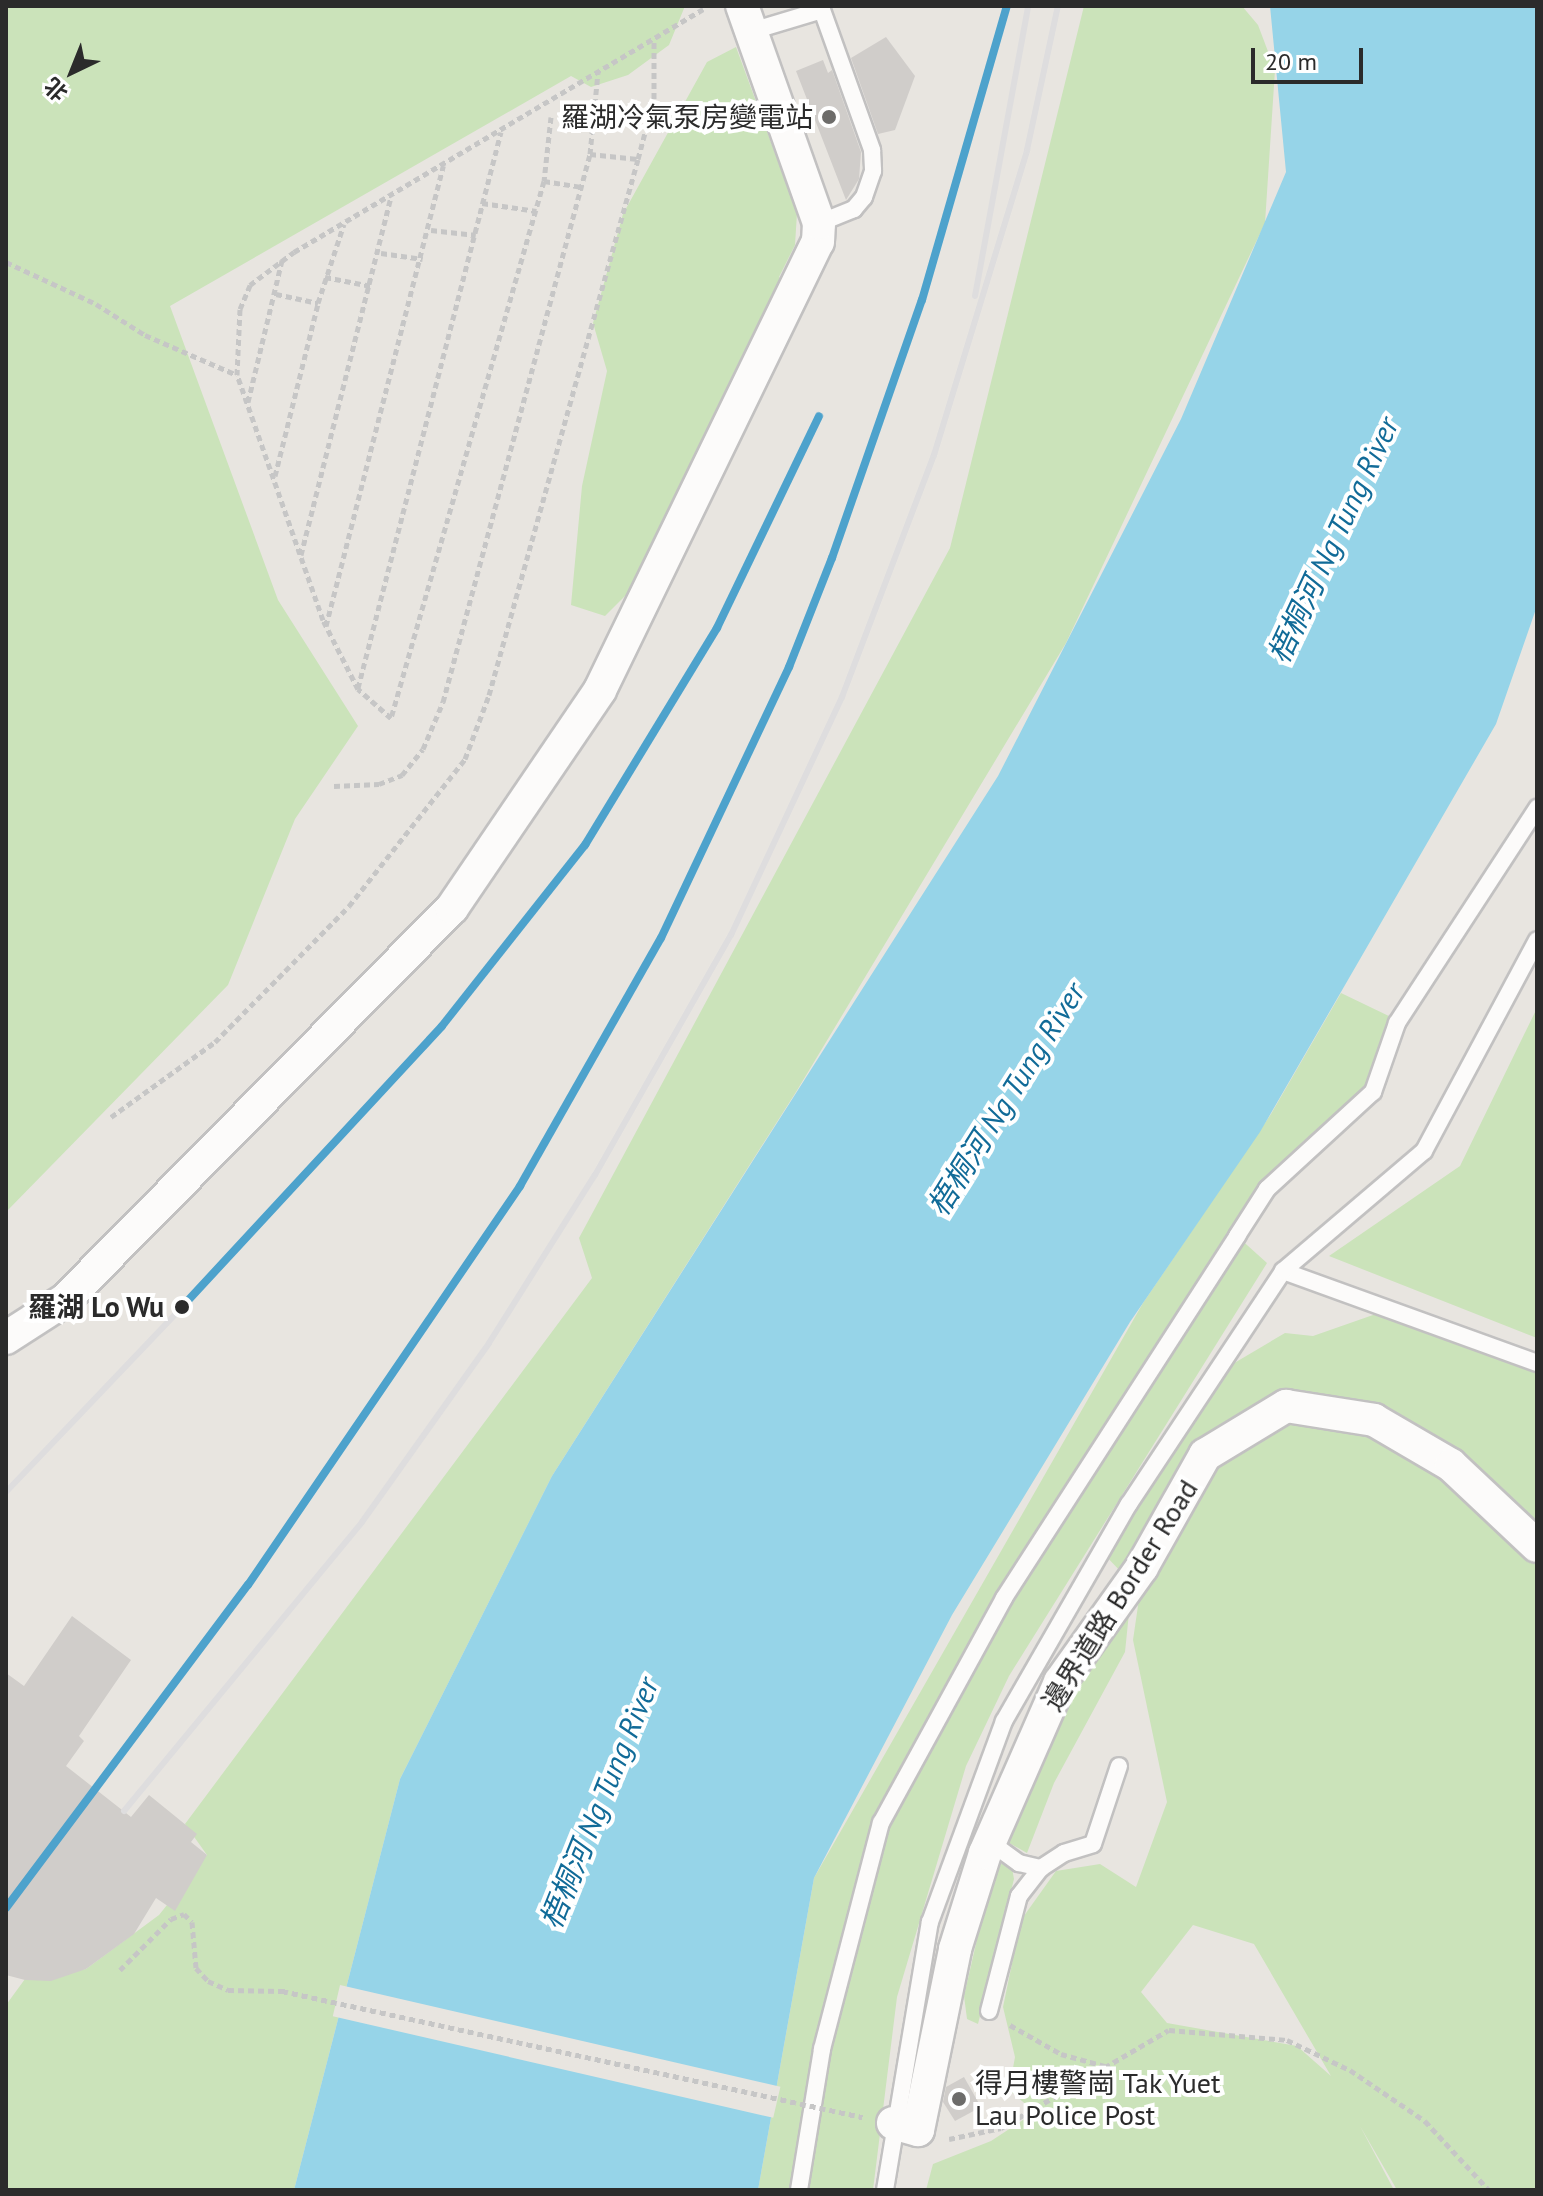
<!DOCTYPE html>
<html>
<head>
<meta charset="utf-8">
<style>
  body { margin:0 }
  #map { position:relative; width:1543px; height:2196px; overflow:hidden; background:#e8e5e0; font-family:"PT Sans","Noto Sans SC",sans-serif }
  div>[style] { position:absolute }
  .green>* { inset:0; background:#cbe3ba }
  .water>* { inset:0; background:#96d4e8 }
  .pier>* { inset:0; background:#e8e5e0; transform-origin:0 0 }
  .building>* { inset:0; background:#d0cdca }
  .path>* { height:5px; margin-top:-2.5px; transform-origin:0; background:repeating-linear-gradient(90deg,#c6c6c6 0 6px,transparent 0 10px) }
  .roads { filter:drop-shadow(2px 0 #c2c1c1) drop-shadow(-2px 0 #c2c1c1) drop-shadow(0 2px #c2c1c1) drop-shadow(0 -2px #c2c1c1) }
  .service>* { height:16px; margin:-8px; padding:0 8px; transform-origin:8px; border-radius:8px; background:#fcfbfa }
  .minor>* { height:32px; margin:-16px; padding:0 16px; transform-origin:16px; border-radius:16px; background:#fcfbfa }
  .rail>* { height:6px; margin:-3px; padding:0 3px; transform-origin:3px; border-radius:3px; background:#deddde }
  .path-bridge>* { height:5px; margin-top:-2.5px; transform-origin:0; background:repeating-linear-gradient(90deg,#c6c6c6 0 6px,transparent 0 10px) }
  .metro-1>* { height:8px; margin:-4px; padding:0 4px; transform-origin:4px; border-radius:4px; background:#4da2cc }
  .dots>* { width:22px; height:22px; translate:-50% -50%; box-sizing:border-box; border:4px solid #fff; border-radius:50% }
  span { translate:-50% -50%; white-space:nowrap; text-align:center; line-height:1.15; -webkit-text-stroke:8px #fff; paint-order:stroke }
  .poi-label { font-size:28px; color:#2b2b2b }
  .right { translate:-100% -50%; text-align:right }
  .left { translate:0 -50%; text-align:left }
  .stop-label { font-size:28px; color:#2b2b2b; font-weight:700 }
  .street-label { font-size:28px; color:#2b2b2b }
  .water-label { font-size:30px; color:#116b98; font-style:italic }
  .frame { position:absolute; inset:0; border:8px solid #2b2b2b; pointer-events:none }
  .north { position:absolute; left:32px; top:32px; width:80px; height:80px; -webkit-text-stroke:6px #fff; paint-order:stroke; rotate:223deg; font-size:22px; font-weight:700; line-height:32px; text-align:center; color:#2b2b2b }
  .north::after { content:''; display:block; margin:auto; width:28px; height:36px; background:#2b2b2b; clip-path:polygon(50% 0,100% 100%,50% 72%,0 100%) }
  .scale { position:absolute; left:1251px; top:48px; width:112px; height:36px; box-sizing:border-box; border:4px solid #2b2b2b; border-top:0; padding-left:10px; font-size:24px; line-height:28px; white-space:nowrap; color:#2b2b2b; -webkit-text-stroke:6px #fff; paint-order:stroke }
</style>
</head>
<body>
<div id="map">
  <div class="green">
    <i style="clip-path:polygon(6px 6px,685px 6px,669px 45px,628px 75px,591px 87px,571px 76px,170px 306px,278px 600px,358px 726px,295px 819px,228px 985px,6px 1212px)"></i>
    <i style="clip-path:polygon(1084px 6px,1242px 6px,1258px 25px,1275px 70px,1265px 223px,1066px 643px,796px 1092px,552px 1476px,400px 1779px,294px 2190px,6px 2190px,6px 2005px,25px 1979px,86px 1969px,159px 1915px,207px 1855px,185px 1824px,592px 1278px,579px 1238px,950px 548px)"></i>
    <i style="clip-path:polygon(736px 47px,797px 213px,795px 245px,779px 277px,800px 296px,672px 549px,605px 616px,571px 605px,582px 486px,607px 371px,593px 323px,623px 214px,707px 62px)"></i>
    <i style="clip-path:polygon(1341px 993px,1393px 1018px,1373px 1092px,1252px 1197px,1037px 1547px,1237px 1236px,1267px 1263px,1009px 1676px,966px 1766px,897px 1997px,873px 2190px,758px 2190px,814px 1878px,1143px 1303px,1271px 1114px)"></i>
    <i style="clip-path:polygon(1537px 1008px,1537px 1338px,1329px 1256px,1460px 1166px)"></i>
    <i style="clip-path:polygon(evenodd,1393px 1308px,1537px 1362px,1537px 2190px,1397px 2190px,1360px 2126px,1394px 2190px,926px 2190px,933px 2164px,991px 2141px,1035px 2112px,1009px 2090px,1015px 2057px,1003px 2007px,1021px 1920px,1056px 1871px,1100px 1864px,1136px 1887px,1167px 1802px,1133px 1640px,1140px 1592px,1104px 1554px,1214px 1375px,1285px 1333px,1313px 1336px,1393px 1308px,1193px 1925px,1254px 1944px,1331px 2076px,1297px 2046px,1167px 2023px,1141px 1992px,1193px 1925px)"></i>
    <i style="clip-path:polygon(1129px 1613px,1125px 1652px,1054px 1783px,1027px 1853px,1004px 1840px,1060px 1719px,1101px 1649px)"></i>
    <i style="clip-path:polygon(995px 1861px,1012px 1868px,1014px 1879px,978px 2024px,967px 2019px,964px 1996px)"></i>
  </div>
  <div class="water">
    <i style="clip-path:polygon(1270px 6px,1537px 6px,1537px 606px,1496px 724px,1260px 1132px,1130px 1322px,952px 1615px,814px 1878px,758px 2190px,294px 2190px,400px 1779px,552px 1476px,998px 776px,1181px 419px,1286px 172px)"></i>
  </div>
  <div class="pier">
    <i style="left:340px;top:1985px;width:452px;height:32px;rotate:13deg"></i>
  </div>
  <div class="building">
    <i style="clip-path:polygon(886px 37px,915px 76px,895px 130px,878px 134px,851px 58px)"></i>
    <i style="clip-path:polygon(823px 60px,828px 73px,832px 70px,861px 152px,859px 179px,846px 200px,796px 71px)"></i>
    <i style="clip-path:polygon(72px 1616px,131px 1660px,79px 1736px,84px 1741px,66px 1766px,131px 1817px,149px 1795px,197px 1834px,191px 1842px,207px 1855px,175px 1911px,156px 1898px,134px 1934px,86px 1969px,51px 1981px,25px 1980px,6px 1975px,6px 1673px,24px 1686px)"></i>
    <i style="clip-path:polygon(964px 2077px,981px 2107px,955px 2121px,943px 2102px,946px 2087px)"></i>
  </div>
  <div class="path">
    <i style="left:551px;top:117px;width:64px;rotate:96.2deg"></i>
    <i style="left:544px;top:181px;width:558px;rotate:105.9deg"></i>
    <i style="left:391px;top:718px;width:44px;rotate:-138.7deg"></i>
    <i style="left:358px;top:689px;width:77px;rotate:-116.9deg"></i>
    <i style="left:323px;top:620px;width:260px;rotate:-109.3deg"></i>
    <i style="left:237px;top:375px;width:66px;rotate:-87.4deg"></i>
    <i style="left:240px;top:309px;width:26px;rotate:-67deg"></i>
    <i style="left:250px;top:285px;width:55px;rotate:-36.9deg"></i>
    <i style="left:294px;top:252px;width:476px;rotate:-30.7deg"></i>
    <i style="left:590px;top:154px;width:48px;rotate:5.9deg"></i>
    <i style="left:544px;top:181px;width:36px;rotate:9deg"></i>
    <i style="left:482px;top:203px;width:55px;rotate:8.4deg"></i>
    <i style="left:431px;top:230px;width:45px;rotate:6.3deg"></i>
    <i style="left:381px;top:253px;width:42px;rotate:8.1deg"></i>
    <i style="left:6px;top:262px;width:99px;rotate:25deg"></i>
    <i style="left:96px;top:304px;width:58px;rotate:32.3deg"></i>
    <i style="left:145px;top:335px;width:100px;rotate:23.5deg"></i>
    <i style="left:325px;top:277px;width:47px;rotate:11.1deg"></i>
    <i style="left:276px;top:294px;width:43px;rotate:12.1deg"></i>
    <i style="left:248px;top:402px;width:146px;rotate:-76.5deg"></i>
    <i style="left:275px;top:476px;width:178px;rotate:-76deg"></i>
    <i style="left:318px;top:303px;width:83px;rotate:-71.8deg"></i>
    <i style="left:301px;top:555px;width:369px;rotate:-75.9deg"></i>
    <i style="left:326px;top:626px;width:475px;rotate:-75.7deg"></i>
    <i style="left:358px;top:688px;width:574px;rotate:-75.58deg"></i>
    <i style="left:334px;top:786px;width:45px;rotate:-2.5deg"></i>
    <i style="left:379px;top:784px;width:25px;rotate:-21deg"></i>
    <i style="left:402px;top:775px;width:33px;rotate:-51deg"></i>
    <i style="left:423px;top:749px;width:51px;rotate:-66.9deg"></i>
    <i style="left:443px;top:702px;width:567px;rotate:-74.98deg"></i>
    <i style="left:590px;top:154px;width:81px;rotate:-84.4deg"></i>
    <i style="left:111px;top:1117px;width:128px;rotate:-35.8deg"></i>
    <i style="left:215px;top:1042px;width:191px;rotate:-45.4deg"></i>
    <i style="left:349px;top:906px;width:187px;rotate:-51.7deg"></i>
    <i style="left:465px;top:759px;width:68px;rotate:-69.4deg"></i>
    <i style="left:489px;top:695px;width:556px;rotate:-74.46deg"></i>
    <i style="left:638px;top:159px;width:62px;rotate:-75.1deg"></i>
    <i style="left:654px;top:99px;width:59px;rotate:-90deg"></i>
    <i style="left:120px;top:1970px;width:72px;rotate:-45deg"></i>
    <i style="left:171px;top:1919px;width:14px;rotate:-21deg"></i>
    <i style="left:184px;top:1914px;width:11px;rotate:45deg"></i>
    <i style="left:192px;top:1922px;width:46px;rotate:85deg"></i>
    <i style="left:196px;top:1968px;width:18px;rotate:47deg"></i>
    <i style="left:208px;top:1981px;width:22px;rotate:24deg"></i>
    <i style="left:228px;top:1990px;width:54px;rotate:1.1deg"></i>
    <i style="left:1010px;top:2025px;width:59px;rotate:29.6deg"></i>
    <i style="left:1061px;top:2054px;width:46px;rotate:15.3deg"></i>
    <i style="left:949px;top:2139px;width:53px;rotate:-11.9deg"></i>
    <i style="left:1001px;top:2128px;width:194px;rotate:-30.3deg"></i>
    <i style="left:1169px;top:2030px;width:118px;rotate:4.8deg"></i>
    <i style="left:1287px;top:2040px;width:70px;rotate:25.5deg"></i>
    <i style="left:1350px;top:2070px;width:91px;rotate:34.2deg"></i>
    <i style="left:1425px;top:2121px;width:94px;rotate:47.2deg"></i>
  </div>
  <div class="roads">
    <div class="service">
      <i style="left:752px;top:31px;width:73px;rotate:-16.7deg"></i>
      <i style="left:822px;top:10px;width:149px;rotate:70.3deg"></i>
      <i style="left:872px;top:150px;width:21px;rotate:87deg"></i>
      <i style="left:873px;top:171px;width:28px;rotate:109deg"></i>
      <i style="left:864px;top:197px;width:16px;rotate:130deg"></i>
      <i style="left:854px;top:209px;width:38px;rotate:158deg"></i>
      <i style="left:1283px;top:1271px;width:270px;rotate:19.9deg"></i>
      <i style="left:990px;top:1842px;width:36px;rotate:36deg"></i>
      <i style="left:1019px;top:1863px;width:23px;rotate:13deg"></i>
      <i style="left:1041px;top:1868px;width:27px;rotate:-33deg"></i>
      <i style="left:1064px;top:1853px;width:30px;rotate:-17deg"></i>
      <i style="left:1093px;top:1844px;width:82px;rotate:-71.6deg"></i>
      <i style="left:989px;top:2011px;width:119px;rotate:-75.4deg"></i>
      <i style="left:1019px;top:1896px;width:36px;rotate:-52deg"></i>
      <i style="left:799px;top:2190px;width:143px;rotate:-80.7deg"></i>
      <i style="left:822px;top:2049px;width:234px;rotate:-75.4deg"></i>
      <i style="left:881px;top:1823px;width:256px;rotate:-61.3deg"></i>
      <i style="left:1004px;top:1598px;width:431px;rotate:-57.2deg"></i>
      <i style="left:1237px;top:1236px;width:56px;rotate:-57.4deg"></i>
      <i style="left:1267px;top:1189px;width:144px;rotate:-42.5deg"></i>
      <i style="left:1373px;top:1092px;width:73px;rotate:-70.8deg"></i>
      <i style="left:1397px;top:1023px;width:257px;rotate:-56.9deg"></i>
      <i style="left:885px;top:2190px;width:272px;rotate:-80.5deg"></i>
      <i style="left:930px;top:1922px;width:214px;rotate:-69.8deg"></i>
      <i style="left:1004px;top:1721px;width:250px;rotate:-60.1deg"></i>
      <i style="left:1129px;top:1504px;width:279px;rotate:-56.5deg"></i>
      <i style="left:1283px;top:1271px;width:185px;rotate:-40.4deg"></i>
      <i style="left:1424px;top:1151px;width:239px;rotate:-61.8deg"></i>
    </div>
    <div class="minor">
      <i style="left:6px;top:1338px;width:70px;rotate:-32.8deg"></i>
      <i style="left:65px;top:1300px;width:551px;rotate:-45.37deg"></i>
      <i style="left:452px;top:908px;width:263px;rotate:-55.8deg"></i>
      <i style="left:600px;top:690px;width:498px;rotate:-64.1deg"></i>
      <i style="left:818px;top:242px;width:19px;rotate:-87deg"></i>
      <i style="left:819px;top:223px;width:230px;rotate:-109.5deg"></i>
      <i style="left:893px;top:2123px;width:26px;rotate:16deg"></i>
      <i style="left:918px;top:2130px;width:185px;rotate:-78.4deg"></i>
      <i style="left:955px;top:1949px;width:101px;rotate:-72.6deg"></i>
      <i style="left:985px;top:1853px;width:187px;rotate:-66.3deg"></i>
      <i style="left:1060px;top:1682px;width:141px;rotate:-54.5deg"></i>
      <i style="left:1142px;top:1567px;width:129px;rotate:-60.6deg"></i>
      <i style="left:1205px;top:1455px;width:95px;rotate:-31.2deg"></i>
      <i style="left:1286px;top:1406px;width:89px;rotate:9deg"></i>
      <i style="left:1374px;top:1420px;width:89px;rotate:30.3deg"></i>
      <i style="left:1451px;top:1465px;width:118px;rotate:43.3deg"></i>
    </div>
  </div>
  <div class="rail">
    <i style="left:975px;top:296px;width:295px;rotate:-79.6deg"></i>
    <i style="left:6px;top:1492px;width:254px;rotate:-46.4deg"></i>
    <i style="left:124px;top:1811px;width:374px;rotate:-50.5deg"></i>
    <i style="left:362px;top:1522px;width:219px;rotate:-54.6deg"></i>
    <i style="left:489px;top:1343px;width:199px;rotate:-57.8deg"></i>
    <i style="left:595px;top:1175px;width:276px;rotate:-60.5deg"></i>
    <i style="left:731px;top:935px;width:263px;rotate:-65deg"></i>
    <i style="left:842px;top:697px;width:259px;rotate:-69.2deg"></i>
    <i style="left:934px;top:455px;width:319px;rotate:-73deg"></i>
    <i style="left:1027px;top:150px;width:147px;rotate:-77.9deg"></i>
  </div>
  <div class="path-bridge">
    <i style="left:282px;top:1991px;width:594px;rotate:12.26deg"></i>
  </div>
  <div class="metro-1">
    <i style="left:181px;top:1308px;width:384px;rotate:-47.2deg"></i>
    <i style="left:442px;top:1026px;width:231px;rotate:-51.7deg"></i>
    <i style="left:585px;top:845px;width:254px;rotate:-58.7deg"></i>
    <i style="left:717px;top:628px;width:235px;rotate:-64.3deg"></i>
    <i style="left:6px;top:1908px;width:404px;rotate:-53.2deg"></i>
    <i style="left:248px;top:1585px;width:483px;rotate:-55.7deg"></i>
    <i style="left:520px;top:1186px;width:285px;rotate:-60.4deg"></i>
    <i style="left:661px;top:938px;width:300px;rotate:-64.7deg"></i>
    <i style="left:789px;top:667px;width:117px;rotate:-68.5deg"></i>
    <i style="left:832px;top:558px;width:273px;rotate:-70.8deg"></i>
    <i style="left:922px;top:300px;width:306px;rotate:-73.9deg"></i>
  </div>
  <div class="dots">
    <i style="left:829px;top:117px;background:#6d6c6a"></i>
    <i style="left:182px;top:1307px;background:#2b2b2b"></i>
    <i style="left:959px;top:2099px;background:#6d6c6a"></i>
  </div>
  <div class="poi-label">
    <span class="right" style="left:813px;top:117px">羅湖冷氣泵房變電站</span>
    <span class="left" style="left:975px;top:2099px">得月樓警崗 Tak Yuet<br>Lau Police Post</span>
  </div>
  <div class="stop-label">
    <span class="right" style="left:164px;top:1307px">羅湖 Lo Wu</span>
  </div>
  <div class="street-label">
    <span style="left:1120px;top:1595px;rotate:-58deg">邊界道路 Border Road</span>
  </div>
  <div class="water-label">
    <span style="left:1333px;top:540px;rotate:-65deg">梧桐河 Ng Tung River</span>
    <span style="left:1006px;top:1099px;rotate:-58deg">梧桐河 Ng Tung River</span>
    <span style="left:599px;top:1803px;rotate:-68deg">梧桐河 Ng Tung River</span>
  </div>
  <div class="frame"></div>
  <div class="north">北</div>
  <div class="scale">20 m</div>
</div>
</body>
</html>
